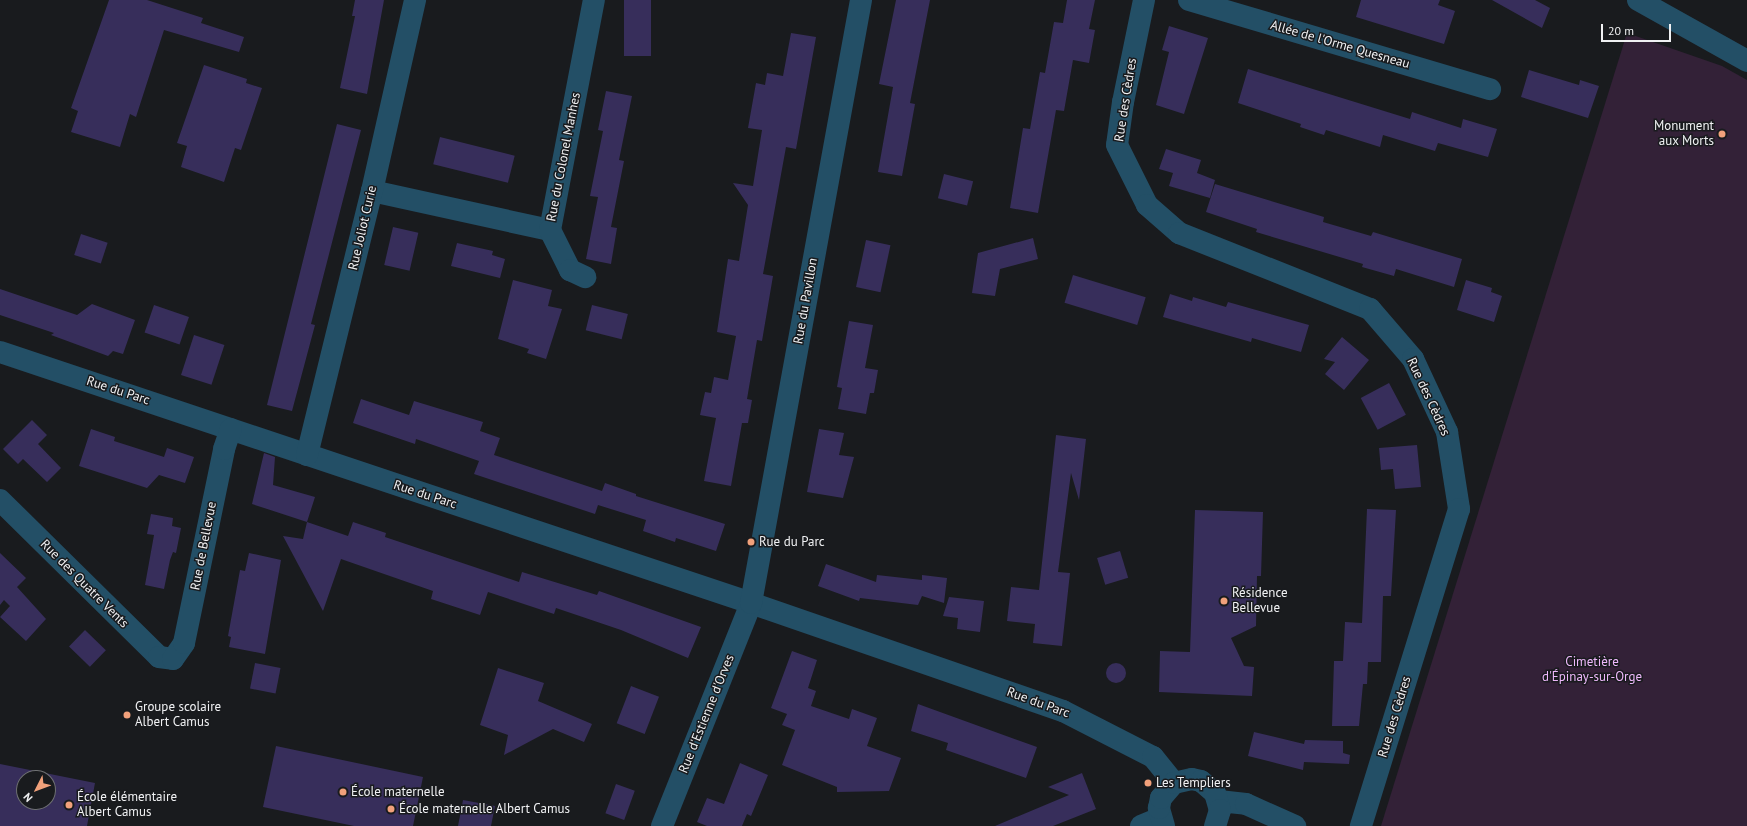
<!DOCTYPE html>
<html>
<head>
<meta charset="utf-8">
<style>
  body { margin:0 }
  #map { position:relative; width:1747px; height:826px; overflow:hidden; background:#191b1e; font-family:"PT Sans",sans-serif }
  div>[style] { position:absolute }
  .green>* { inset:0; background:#332137 }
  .building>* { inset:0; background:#372e5b; transform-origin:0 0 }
  .round { border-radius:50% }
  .street>* { height:22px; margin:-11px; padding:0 11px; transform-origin:11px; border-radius:11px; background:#234f66 }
  .dots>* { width:11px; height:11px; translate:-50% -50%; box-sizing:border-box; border:2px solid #191b1e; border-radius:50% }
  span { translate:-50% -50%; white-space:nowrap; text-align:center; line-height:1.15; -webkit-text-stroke:3px #191b1e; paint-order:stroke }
  .street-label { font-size:13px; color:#f0f1f3 }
  .poi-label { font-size:13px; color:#f0f1f3 }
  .right { translate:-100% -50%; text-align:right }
  .left { translate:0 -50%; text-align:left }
  .park-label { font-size:13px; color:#eeb8fb }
  .north { position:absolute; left:16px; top:770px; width:40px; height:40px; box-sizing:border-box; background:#191b1e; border:1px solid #6f7173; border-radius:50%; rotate:228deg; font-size:11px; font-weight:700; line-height:16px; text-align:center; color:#f0f1f3 }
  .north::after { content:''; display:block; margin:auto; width:14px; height:18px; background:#f1a17b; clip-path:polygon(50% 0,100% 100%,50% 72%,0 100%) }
  .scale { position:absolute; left:1601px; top:24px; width:70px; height:18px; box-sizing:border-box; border:2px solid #f0f1f3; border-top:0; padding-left:5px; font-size:12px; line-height:14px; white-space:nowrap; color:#f0f1f3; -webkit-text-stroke:3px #191b1e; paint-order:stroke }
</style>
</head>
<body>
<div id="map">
  <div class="green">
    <i style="clip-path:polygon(1627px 33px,1722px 66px,1747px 80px,1747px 826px,1381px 826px)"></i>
  </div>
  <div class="building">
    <i style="clip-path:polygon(109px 0,147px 0,203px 18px,201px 23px,244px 37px,239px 52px,164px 30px,136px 117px,130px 114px,120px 147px,71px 132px,78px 111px,71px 108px)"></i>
    <i style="clip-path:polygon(355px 0,384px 0,367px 94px,340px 88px,355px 16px,352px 16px)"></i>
    <i style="left:624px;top:0;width:27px;height:56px"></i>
    <i style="clip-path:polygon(896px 0,930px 0,910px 103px,915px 104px,902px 176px,878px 172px,893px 87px,879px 84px)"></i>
    <i style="clip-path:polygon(1067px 0,1095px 0,1089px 29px,1095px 30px,1089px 63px,1073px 60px,1064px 111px,1056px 110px,1038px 213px,1010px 208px,1023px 128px,1030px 129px,1040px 72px,1045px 73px,1054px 22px,1063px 23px)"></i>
    <i style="clip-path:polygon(1361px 0,1440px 0,1438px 5px,1455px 11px,1444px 44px,1356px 17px)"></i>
    <i style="clip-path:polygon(1492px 0,1535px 0,1550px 8px,1542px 28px)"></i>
    <i style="clip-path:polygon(1169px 26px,1208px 38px,1184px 114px,1156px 105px,1169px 52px,1162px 50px)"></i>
    <i style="clip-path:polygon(791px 33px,816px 37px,796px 149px,786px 147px,763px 274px,773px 276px,762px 341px,757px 340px,747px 399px,752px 400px,748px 423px,742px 423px,731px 486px,704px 481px,716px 418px,700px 415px,705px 392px,711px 393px,714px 377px,728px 380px,736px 336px,717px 332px,728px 259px,739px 261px,748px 205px,733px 183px,753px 186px,762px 130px,748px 128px,756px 83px,765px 85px,767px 73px,783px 76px)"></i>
    <i style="clip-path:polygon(204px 65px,247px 79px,246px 83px,262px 88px,241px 150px,235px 148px,224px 182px,181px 167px,187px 146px,177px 143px)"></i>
    <i style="clip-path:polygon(1248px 69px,1410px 119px,1412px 112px,1461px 128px,1463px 119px,1497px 129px,1488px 157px,1438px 143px,1435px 151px,1383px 135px,1380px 147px,1326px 130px,1324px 135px,1300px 127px,1301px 124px,1238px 103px)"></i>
    <i style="clip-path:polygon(1529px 70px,1579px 85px,1580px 80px,1599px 86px,1588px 118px,1521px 97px)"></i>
    <i style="clip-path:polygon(606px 91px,632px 96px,619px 160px,624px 161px,611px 227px,617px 228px,611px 264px,586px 259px,598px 197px,590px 196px,603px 131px,598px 130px)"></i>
    <i style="clip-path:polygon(337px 124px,361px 130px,311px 324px,315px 325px,292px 411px,267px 405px)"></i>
    <i style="left:440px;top:137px;width:77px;height:28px;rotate:14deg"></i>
    <i style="clip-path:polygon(1166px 149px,1201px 160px,1197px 173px,1215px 180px,1210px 198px,1169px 186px,1173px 173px,1159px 169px)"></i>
    <i style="left:944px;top:174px;width:30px;height:25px;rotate:14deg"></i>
    <i style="clip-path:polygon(1215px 184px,1324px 217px,1323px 222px,1371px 236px,1373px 232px,1462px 259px,1454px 287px,1396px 269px,1394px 276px,1362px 267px,1363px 264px,1256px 232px,1257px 229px,1206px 212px)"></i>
    <i style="left:393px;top:227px;width:26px;height:39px;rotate:13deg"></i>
    <i style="left:81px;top:234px;width:28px;height:22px;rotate:18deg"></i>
    <i style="clip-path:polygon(1033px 238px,1038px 259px,1000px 269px,995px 296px,972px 293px,978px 253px)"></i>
    <i style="left:866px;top:240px;width:25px;height:48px;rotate:12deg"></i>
    <i style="clip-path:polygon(457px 243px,493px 251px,492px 255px,505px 259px,500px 278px,451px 266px)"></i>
    <i style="left:1073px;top:275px;width:76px;height:29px;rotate:17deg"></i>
    <i style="clip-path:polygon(513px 280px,552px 290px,548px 306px,562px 309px,546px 359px,527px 353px,529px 349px,498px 339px)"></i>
    <i style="clip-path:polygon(1466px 280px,1492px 288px,1491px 292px,1502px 296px,1494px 322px,1457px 310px)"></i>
    <i style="clip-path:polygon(0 289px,77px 315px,92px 304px,135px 320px,123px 354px,113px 351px,108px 356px,51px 335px,54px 333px,0 315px)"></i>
    <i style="clip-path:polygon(1170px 294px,1192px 301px,1193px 297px,1226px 307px,1228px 302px,1309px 325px,1301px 352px,1252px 338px,1251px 342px,1163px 317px)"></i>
    <i style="left:154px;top:305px;width:37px;height:29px;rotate:19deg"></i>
    <i style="left:592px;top:305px;width:37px;height:26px;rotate:14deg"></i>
    <i style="clip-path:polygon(849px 321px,873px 325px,865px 368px,878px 370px,874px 393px,870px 393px,866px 414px,838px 409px,842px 388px,837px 387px)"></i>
    <i style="left:194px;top:335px;width:32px;height:42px;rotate:18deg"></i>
    <i style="clip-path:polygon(1342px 337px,1369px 360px,1344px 390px,1325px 374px,1335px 362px,1324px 359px)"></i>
    <i style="left:1389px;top:383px;width:36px;height:32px;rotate:62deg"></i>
    <i style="clip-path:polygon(361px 399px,409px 415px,414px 401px,483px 422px,480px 431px,500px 438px,494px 455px,602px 491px,605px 483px,636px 494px,636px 496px,725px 524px,716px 551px,676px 538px,675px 542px,643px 531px,646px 520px,598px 505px,595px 514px,474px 474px,479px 461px,416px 439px,415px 444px,353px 423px)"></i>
    <i style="clip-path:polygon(32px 420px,47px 435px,38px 444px,61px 468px,47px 482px,23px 459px,18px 464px,3px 449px)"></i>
    <i style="clip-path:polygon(91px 429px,115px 437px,114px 441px,164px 457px,167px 448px,194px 457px,185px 483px,159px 475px,147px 488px,79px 466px)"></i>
    <i style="clip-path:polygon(819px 429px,844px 433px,839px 455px,854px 457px,843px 498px,807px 492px)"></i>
    <i style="clip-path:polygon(1056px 435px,1086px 439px,1079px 500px,1071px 473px,1058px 572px,1070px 573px,1062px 646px,1033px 643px,1035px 624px,1007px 621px,1011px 587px,1039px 590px)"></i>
    <i style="clip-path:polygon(1417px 445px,1421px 487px,1395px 489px,1393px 469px,1381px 470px,1379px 448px)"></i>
    <i style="clip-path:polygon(264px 453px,275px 457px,273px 485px,315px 497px,307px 522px,252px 504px)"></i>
    <i style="clip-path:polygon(1367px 509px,1396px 510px,1391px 596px,1383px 596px,1381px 662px,1368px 662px,1367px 684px,1363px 684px,1359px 726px,1332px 726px,1334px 661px,1343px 661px,1345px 622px,1362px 623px)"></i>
    <i style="clip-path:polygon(1195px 510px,1263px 512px,1261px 576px,1257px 576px,1256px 626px,1231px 638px,1244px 666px,1254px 667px,1252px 696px,1159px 692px,1160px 651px,1190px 652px)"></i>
    <i style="clip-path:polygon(151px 514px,173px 518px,172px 526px,181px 528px,176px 553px,173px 552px,170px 560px,164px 589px,145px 585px,154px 535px,147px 534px)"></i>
    <i style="clip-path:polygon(307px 522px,348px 536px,353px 522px,386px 533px,385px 537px,519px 582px,522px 572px,597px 595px,599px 591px,701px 627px,688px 658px,621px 630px,556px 608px,554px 614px,488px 592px,480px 615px,431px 599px,433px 591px,341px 559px,323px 611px,283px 536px,303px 539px)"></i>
    <i style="left:1120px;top:551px;width:28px;height:24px;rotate:73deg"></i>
    <i style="clip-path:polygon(0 553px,26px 578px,17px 587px,46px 619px,26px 641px,0 617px,10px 606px,4px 600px,0 605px)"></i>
    <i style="clip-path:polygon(249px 553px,281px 560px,265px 654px,229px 647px,231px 637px,228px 636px,240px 570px,245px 571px)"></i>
    <i style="clip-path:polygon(826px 564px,876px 582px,877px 575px,922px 580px,922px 575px,947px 578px,944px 603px,922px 596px,918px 605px,860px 598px,859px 601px,818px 586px)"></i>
    <i style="clip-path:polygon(949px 597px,984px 601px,980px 632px,957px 629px,958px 618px,943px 616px)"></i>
    <i style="left:85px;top:630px;width:29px;height:23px;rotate:44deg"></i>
    <i style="clip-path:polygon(792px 651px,817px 660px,808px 688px,816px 691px,811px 706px,849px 719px,852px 709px,877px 718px,867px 746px,901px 758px,889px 791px,837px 792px,837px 787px,782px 765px,795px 730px,782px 725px,787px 714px,771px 708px)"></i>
    <i style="left:255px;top:663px;width:26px;height:26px;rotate:11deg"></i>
    <i class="round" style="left:1106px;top:663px;width:20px;height:20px"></i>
    <i style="clip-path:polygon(498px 668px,544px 683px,538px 701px,592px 724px,584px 742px,553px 729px,504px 755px,508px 735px,480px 725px)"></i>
    <i style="left:631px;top:686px;width:30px;height:40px;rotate:21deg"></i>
    <i style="clip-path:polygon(918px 704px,1037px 747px,1026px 778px,946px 750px,948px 743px,911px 731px)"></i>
    <i style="clip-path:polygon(1254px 732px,1304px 744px,1305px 740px,1343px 741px,1343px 753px,1350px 755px,1349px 764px,1304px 762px,1303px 770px,1248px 756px)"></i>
    <i style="clip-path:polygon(276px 746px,423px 777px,413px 826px,354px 826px,263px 807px)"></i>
    <i style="clip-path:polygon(740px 763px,768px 775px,751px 816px,747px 814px,742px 826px,707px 826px,697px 822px,707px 798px,724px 804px)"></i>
    <i style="clip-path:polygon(evenodd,0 764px,95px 783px,87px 826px,0 826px,0 764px,24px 778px,48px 778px,48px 802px,24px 802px,24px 778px)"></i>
    <i style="clip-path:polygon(1082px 773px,1096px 809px,1053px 826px,995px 826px,1069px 795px,1048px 787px)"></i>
    <i style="left:616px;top:784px;width:20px;height:31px;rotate:20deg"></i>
    <i style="clip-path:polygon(463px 800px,495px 806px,491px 826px,458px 826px)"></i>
  </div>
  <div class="street">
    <i style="left:1144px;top:0;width:104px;rotate:101.6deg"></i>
    <i style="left:1123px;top:102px;width:43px;rotate:97.9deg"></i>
    <i style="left:1117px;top:145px;width:67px;rotate:63.4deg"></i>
    <i style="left:1147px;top:205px;width:43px;rotate:41.2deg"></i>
    <i style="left:1179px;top:233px;width:206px;rotate:21.7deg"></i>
    <i style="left:1370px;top:309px;width:66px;rotate:49.3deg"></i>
    <i style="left:1413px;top:359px;width:81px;rotate:65deg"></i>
    <i style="left:1447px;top:432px;width:78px;rotate:81.1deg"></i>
    <i style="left:1459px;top:509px;width:332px;rotate:107.2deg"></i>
    <i style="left:1189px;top:0;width:314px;rotate:16.5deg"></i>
    <i style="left:1638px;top:0;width:125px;rotate:29.2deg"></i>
    <i style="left:372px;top:191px;width:182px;rotate:12.4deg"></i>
    <i style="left:550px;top:230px;width:234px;rotate:-79.2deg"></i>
    <i style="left:550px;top:230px;width:45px;rotate:63.4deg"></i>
    <i style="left:570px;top:270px;width:17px;rotate:25deg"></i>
    <i style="left:0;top:352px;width:792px;rotate:18.48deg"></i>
    <i style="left:751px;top:603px;width:330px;rotate:19.1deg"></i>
    <i style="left:1063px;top:711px;width:101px;rotate:27.1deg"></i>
    <i style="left:1153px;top:757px;width:33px;rotate:51deg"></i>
    <i style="left:307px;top:455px;width:272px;rotate:-76.2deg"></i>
    <i style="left:372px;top:191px;width:196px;rotate:-77.3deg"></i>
    <i style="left:0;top:500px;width:223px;rotate:44.6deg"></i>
    <i style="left:159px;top:657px;width:14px;rotate:8deg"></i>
    <i style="left:173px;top:659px;width:19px;rotate:-55deg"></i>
    <i style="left:184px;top:643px;width:198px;rotate:-78.3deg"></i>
    <i style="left:224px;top:449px;width:21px;rotate:-71deg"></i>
    <i style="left:1219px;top:801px;width:27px;rotate:6deg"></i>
    <i style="left:1246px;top:804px;width:54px;rotate:24.2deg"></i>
    <i style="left:662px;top:826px;width:240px;rotate:-68.2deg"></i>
    <i style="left:751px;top:603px;width:613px;rotate:-79.66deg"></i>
    <i style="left:1141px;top:826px;width:21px;rotate:-23deg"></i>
    <i style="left:1164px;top:826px;width:19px;rotate:-106deg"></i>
    <i style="left:1159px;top:808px;width:10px;rotate:-79deg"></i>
    <i style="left:1161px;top:798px;width:20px;rotate:-49deg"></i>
    <i style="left:1174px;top:783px;width:18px;rotate:-13deg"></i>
    <i style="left:1192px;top:779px;width:9px;rotate:13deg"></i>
    <i style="left:1201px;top:781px;width:18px;rotate:41deg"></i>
    <i style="left:1215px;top:793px;width:18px;rotate:74deg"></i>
    <i style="left:1220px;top:810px;width:17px;rotate:107deg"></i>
  </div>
  <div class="dots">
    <i style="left:1722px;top:134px;background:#f1a17b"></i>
    <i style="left:751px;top:542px;background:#f1a17b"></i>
    <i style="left:1224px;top:601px;background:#f1a17b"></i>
    <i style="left:127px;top:715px;background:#f1a17b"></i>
    <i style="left:1148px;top:783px;background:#f1a17b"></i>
    <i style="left:343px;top:792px;background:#f1a17b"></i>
    <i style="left:69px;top:805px;background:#f1a17b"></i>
    <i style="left:391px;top:809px;background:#f1a17b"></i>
  </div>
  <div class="street-label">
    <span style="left:1340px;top:45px;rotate:16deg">Allée de l'Orme Quesneau</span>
    <span style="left:1126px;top:100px;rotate:-81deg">Rue des Cèdres</span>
    <span style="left:564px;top:157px;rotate:-79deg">Rue du Colonel Manhes</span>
    <span style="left:363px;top:228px;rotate:-77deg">Rue Joliot Curie</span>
    <span style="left:806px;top:301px;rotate:-80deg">Rue du Pavillon</span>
    <span style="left:118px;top:391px;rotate:18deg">Rue du Parc</span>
    <span style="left:1428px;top:397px;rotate:65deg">Rue des Cèdres</span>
    <span style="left:425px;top:495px;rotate:18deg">Rue du Parc</span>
    <span style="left:204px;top:546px;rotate:-79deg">Rue de Bellevue</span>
    <span style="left:84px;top:584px;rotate:45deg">Rue des Quatre Vents</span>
    <span style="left:1038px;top:703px;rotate:20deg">Rue du Parc</span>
    <span style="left:707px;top:714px;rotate:-68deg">Rue d'Estienne d'Orves</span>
    <span style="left:1395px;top:717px;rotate:-73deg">Rue des Cèdres</span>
  </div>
  <div class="poi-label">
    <span class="right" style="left:1714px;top:134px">Monument<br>aux Morts</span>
    <span class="left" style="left:759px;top:542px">Rue du Parc</span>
    <span class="left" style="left:1232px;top:601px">Résidence<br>Bellevue</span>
    <span class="left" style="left:135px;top:715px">Groupe scolaire<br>Albert Camus</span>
    <span class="left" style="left:1156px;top:783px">Les Templiers</span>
    <span class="left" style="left:351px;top:792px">École maternelle</span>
    <span class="left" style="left:77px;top:805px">École élémentaire<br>Albert Camus</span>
    <span class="left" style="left:399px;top:809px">École maternelle Albert Camus</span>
  </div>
  <div class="park-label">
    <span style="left:1592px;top:670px">Cimetière<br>d'Épinay-sur-Orge</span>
  </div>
  <div class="north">N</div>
  <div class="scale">20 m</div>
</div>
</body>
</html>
